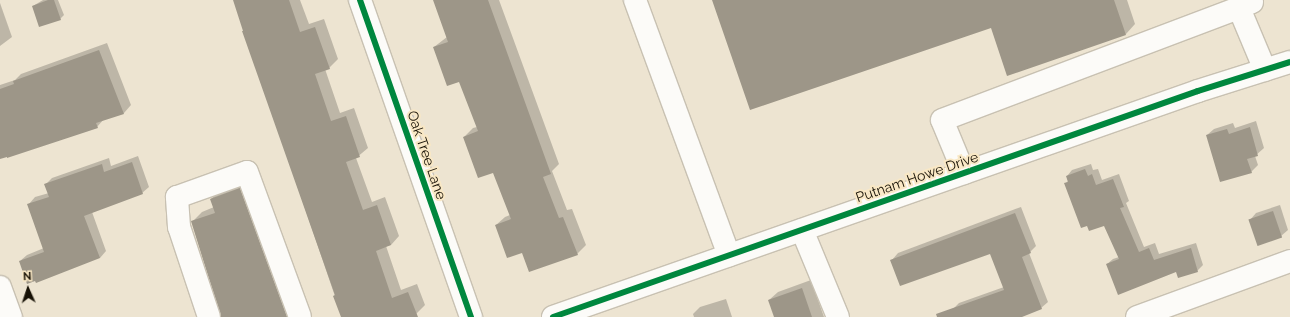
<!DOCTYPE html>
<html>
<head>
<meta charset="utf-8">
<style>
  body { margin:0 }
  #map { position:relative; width:1290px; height:317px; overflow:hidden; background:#ede4d1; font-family:Raleway,sans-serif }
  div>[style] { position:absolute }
  .shadow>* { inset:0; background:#0003 }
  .building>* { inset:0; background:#9d9688; transform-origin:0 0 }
  .roads { filter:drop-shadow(1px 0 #c8c1b2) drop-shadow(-1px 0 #c8c1b2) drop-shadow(0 1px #c8c1b2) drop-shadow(0 -1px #c8c1b2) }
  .minor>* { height:22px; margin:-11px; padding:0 11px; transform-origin:11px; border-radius:11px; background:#fcfbf8 }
  .cycleway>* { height:6px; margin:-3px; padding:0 3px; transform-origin:3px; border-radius:3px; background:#00873e }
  span { translate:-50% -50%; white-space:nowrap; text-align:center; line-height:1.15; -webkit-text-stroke:4px #f9e8c5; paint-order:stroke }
  .street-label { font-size:14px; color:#171105 }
  .north { position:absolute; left:8px; top:269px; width:40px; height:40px; -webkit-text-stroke:3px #f9e8c5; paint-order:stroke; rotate:357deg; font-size:11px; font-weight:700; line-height:16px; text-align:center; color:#171105 }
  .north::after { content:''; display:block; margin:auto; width:14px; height:18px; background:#171105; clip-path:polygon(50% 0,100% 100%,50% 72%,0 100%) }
</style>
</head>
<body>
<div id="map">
  <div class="shadow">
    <i style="clip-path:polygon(43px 0,58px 0,64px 15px,60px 19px,33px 6px)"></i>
    <i style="clip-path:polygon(234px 0,300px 0,309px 24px,324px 19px,338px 59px,329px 68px,325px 69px,340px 113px,354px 108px,368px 148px,356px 158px,372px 202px,385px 197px,399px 236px,391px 245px,386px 246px,401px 290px,417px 284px,425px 305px,416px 314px,407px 317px,342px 317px)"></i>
    <i style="clip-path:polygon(434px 0,499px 0,559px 164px,552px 171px,567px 210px,572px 209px,586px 245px,577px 254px,523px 251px,496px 225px,505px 217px,510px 215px,494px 171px,464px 137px,473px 128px,477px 127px,460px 80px,434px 47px,447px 37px)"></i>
    <i style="clip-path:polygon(713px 0,1127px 0,1135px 24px,1126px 34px,991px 27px)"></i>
    <i style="clip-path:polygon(0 3px,12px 37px,0 46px)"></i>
    <i style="clip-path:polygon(107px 43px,131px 105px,124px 113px,104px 119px,97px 127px,0 158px,0 85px,15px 80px,21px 74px)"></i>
    <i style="clip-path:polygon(1256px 121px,1264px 148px,1255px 156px,1258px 165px,1251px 172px,1207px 135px,1214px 129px,1233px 123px,1235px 128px)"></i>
    <i style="clip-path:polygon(138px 156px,149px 187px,142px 193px,92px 212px,106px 251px,100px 258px,20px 261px,27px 255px,44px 248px,29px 204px,35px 197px,49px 193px,46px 184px,52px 178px,109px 158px,111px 166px)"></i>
    <i style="clip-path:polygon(1091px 164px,1093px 170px,1098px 169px,1102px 180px,1119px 174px,1129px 201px,1126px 203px,1144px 247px,1155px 243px,1159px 254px,1196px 243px,1203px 265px,1197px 271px,1107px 264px,1113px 259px,1119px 257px,1105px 224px,1066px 183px,1068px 181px,1067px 176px,1072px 170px)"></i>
    <i style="clip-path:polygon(249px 179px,300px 317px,221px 317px,192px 222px,202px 212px,214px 207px,211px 199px,221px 189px)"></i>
    <i style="clip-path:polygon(1280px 205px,1288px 230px,1281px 236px,1250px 220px,1256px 213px)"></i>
    <i style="clip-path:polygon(1021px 207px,1036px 246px,1029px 253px,1048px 302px,1041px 308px,1016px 317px,956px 317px,953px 309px,959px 303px,1004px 287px,991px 253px,892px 260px,898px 253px)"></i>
    <i style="clip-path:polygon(811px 280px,824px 317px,775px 317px,769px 300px,778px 292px)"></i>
    <i style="clip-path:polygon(726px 299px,732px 317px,694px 317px,693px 314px,700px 307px)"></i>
  </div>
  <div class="building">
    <i style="clip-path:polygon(48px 0,54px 0,61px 20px,39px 27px,32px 6px)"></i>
    <i style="clip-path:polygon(233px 0,289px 0,300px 32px,315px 27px,330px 69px,315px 74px,331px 121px,346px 116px,360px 157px,346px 162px,363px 210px,377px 205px,391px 245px,376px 251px,392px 298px,408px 292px,418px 317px,341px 317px,333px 296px,335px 295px,242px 31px,243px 31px)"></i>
    <i style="clip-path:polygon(433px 0,488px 0,551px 174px,543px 177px,559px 218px,563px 217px,578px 255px,529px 272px,522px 253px,507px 258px,495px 225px,511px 219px,493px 173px,478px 178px,463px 137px,478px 131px,459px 82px,447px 86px,433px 47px,448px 42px)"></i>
    <i style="clip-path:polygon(712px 0,1114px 0,1126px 35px,1007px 76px,991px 28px,750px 110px)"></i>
    <i style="clip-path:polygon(99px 50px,124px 114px,96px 123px,98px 128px,7px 158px,7px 157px,0 159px,0 89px,14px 84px,13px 81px)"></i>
    <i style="clip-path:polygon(1250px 127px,1258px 156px,1247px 159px,1252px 173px,1220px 182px,1206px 135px,1227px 129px,1229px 134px)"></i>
    <i style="clip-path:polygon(132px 162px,143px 194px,84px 216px,100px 258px,36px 283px,35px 281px,27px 284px,19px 261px,44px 252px,27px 204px,49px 197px,44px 184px,102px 164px,104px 172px)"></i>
    <i style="clip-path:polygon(1085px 169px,1088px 176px,1092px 174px,1096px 185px,1113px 179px,1124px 207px,1120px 208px,1139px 252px,1149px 248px,1154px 260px,1191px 248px,1198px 272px,1178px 278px,1176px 272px,1118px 295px,1106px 264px,1119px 259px,1104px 226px,1089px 231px,1087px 226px,1081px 228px,1064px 183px,1068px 182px,1066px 176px)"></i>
    <i style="clip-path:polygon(240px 188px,287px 317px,221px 317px,191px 221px,215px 213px,210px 199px)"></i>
    <i style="left:1273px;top:211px;width:28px;height:26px;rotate:71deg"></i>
    <i style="clip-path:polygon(1015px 213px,1031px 253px,1022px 257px,1042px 309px,1022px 317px,937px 317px,936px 314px,1004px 290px,990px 254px,900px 286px,890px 260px)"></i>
    <i style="clip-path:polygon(802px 288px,812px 317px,774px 317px,768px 300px)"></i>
  </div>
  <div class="roads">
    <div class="minor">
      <i style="left:360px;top:0;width:336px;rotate:70.7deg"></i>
      <i style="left:635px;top:0;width:272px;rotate:69.8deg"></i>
      <i style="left:1239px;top:8px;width:67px;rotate:67.2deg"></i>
      <i style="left:964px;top:173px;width:57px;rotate:-112.5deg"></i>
      <i style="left:942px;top:120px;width:317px;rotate:-20.7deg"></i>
      <i style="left:1239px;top:8px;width:14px;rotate:-25deg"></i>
      <i style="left:1252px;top:2px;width:2px;rotate:-117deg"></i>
      <i style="left:802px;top:230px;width:94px;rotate:67.5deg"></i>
      <i style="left:0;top:287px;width:32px;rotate:70deg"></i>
      <i style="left:209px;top:317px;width:95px;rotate:-108.4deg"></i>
      <i style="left:179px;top:227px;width:30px;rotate:-94deg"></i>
      <i style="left:177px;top:197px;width:74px;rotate:-19.7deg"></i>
      <i style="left:247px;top:172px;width:154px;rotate:69.9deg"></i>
      <i style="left:553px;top:317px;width:683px;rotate:-19.31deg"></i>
      <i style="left:1198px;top:91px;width:96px;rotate:-17.5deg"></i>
      <i style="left:1137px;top:317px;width:163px;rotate:-20.1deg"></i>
    </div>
  </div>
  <div class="cycleway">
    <i style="left:360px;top:0;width:336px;rotate:70.7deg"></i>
    <i style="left:553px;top:317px;width:683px;rotate:-19.31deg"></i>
    <i style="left:1198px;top:91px;width:96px;rotate:-17.5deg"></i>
  </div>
  <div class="street-label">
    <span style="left:427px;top:155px;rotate:71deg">Oak Tree Lane</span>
    <span style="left:917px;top:177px;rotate:-19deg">Putnam Howe Drive</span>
  </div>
  <div class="north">N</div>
</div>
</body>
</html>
